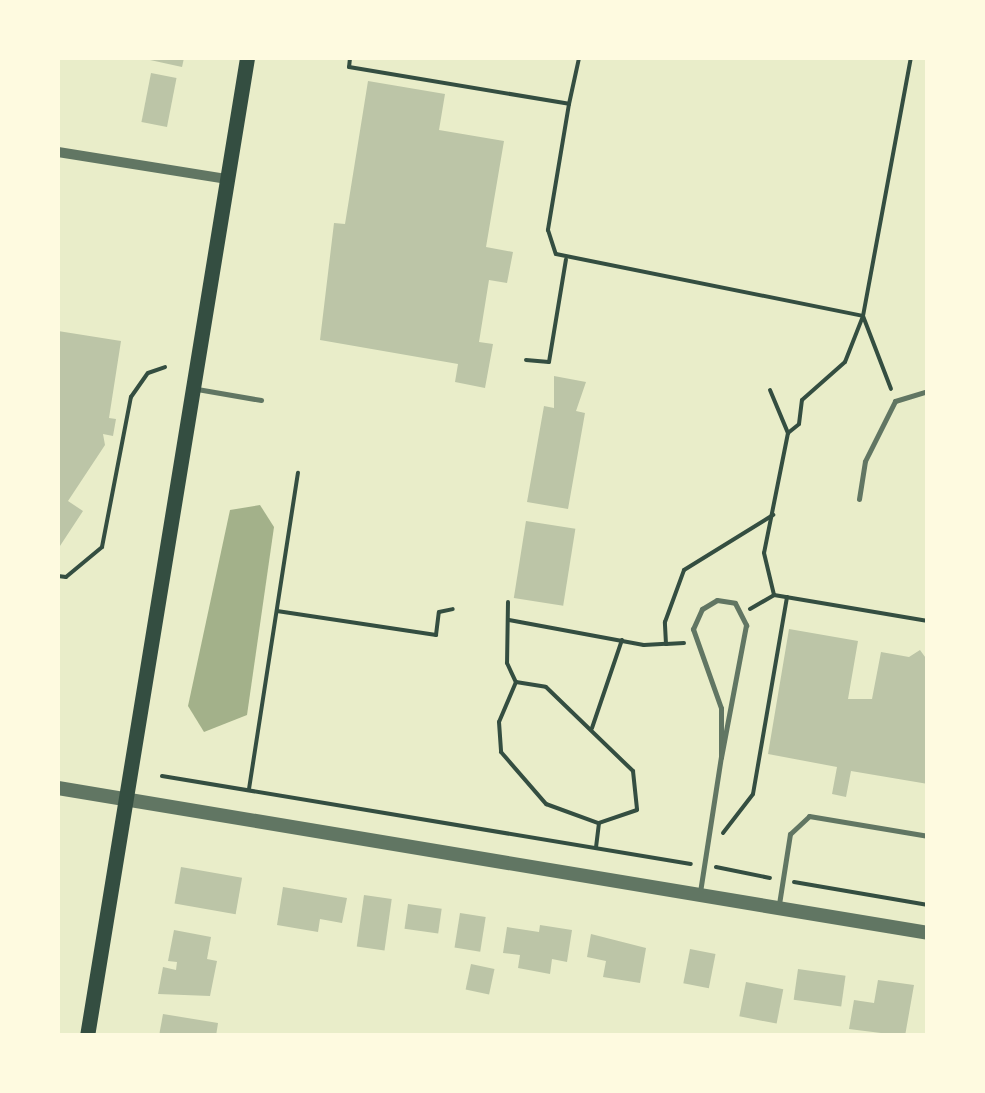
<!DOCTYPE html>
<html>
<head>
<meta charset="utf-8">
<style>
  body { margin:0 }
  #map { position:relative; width:985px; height:1093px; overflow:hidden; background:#e9edc9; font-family:"Noto Serif",serif }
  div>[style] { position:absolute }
  .water>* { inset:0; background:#a3b18a }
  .building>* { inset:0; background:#bcc5a7; transform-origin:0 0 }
  .path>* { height:4px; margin:-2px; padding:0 2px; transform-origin:2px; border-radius:2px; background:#344e41 }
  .service>* { height:5px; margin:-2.5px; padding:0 2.5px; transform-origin:2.5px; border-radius:2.5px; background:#617663 }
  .minor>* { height:10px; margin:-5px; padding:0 5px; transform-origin:5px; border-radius:5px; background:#617663 }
  .tertiary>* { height:14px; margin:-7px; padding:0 7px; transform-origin:7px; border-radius:7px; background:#617663 }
  .secondary>* { height:15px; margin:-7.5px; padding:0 7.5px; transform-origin:7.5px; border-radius:7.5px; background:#344e41 }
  span { translate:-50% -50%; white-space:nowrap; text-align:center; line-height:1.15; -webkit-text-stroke:10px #fefae0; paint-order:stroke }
  .frame { position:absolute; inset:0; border:60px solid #fefae0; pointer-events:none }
</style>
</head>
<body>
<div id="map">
  <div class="water">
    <i style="clip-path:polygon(260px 505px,274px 527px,247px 715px,204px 732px,188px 706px,230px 510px)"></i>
  </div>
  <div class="building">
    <i style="clip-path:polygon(141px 58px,184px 58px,182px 67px)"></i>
    <i style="left:151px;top:73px;width:26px;height:50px;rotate:11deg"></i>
    <i style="clip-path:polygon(368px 81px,445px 94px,439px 130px,504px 141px,486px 247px,513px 252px,507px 283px,489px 280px,479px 342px,493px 344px,485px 388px,455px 382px,458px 364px,320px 340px,334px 223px,345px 224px)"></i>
    <i style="clip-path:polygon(58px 331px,121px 341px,109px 418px,116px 419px,113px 436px,103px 434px,105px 445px,68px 501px,83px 511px,58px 549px)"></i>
    <i style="clip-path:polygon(554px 376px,586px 382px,576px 411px,585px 413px,568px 509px,527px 502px,544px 406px,554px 408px)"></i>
    <i style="left:526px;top:521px;width:50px;height:78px;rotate:9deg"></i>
    <i style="clip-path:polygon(789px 629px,858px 641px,848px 699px,872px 699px,881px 652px,909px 657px,920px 650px,928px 661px,928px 784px,851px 771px,846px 797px,832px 794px,837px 767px,768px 754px)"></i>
    <i style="left:181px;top:867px;width:62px;height:37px;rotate:10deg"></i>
    <i style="clip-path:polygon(283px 887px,347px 898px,342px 923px,320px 919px,318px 932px,277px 925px)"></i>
    <i style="left:364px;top:895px;width:28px;height:52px;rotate:8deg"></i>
    <i style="left:408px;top:904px;width:34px;height:25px;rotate:8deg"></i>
    <i style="left:460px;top:913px;width:26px;height:35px;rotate:9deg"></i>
    <i style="clip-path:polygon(540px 925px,572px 930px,567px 962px,552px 959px,550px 974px,518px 968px,520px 955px,503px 953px,507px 927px,539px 932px)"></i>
    <i style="clip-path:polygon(174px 930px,211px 937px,207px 959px,217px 961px,210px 996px,158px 994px,163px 967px,176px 970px,177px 962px,168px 961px)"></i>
    <i style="clip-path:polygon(591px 934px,646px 948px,640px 983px,603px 977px,606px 961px,587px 957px)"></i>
    <i style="left:690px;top:949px;width:26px;height:35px;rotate:11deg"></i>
    <i style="left:471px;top:964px;width:24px;height:26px;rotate:12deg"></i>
    <i style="left:798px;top:969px;width:48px;height:31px;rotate:8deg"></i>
    <i style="clip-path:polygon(878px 980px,914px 985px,905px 1036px,849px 1029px,854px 1000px,874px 1003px)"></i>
    <i style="left:746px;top:982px;width:38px;height:35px;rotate:11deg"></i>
    <i style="clip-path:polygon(163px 1014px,218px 1023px,216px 1036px,159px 1036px)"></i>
  </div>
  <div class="path">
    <i style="left:350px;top:58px;width:9px;rotate:96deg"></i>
    <i style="left:349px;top:67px;width:223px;rotate:9.5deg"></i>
    <i style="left:569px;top:104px;width:128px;rotate:99.5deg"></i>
    <i style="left:548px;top:230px;width:25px;rotate:72deg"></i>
    <i style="left:556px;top:254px;width:313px;rotate:11.4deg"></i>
    <i style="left:863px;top:316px;width:78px;rotate:69deg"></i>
    <i style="left:569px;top:104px;width:47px;rotate:-77.7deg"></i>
    <i style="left:526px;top:360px;width:23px;rotate:5deg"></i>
    <i style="left:549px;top:362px;width:104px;rotate:-80.6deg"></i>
    <i style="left:770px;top:390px;width:47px;rotate:67.3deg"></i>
    <i style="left:788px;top:433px;width:122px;rotate:101.3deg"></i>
    <i style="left:764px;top:553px;width:43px;rotate:76.6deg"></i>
    <i style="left:788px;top:433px;width:14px;rotate:-39deg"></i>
    <i style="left:799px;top:424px;width:24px;rotate:-83deg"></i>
    <i style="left:802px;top:400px;width:57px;rotate:-41.5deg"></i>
    <i style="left:845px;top:362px;width:49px;rotate:-68.6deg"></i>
    <i style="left:863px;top:316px;width:262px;rotate:-79.5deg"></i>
    <i style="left:58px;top:576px;width:8px;rotate:7deg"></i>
    <i style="left:66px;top:577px;width:47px;rotate:-39.8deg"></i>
    <i style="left:102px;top:547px;width:153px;rotate:-79.1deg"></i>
    <i style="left:131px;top:397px;width:29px;rotate:-55deg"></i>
    <i style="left:148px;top:373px;width:18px;rotate:-19deg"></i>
    <i style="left:508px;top:602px;width:61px;rotate:90.9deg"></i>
    <i style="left:507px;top:663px;width:21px;rotate:65deg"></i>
    <i style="left:750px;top:609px;width:28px;rotate:-30deg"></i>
    <i style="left:774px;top:595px;width:156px;rotate:9.6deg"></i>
    <i style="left:277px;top:611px;width:161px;rotate:8.6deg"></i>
    <i style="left:436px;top:635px;width:23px;rotate:-83deg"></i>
    <i style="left:439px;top:612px;width:14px;rotate:-12deg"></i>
    <i style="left:509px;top:620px;width:137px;rotate:10.5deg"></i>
    <i style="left:644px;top:645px;width:22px;rotate:-3deg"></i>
    <i style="left:684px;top:643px;width:18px;rotate:177deg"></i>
    <i style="left:666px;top:644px;width:22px;rotate:-93deg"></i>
    <i style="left:665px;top:622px;width:55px;rotate:-69.9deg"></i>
    <i style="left:684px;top:570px;width:105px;rotate:-31.7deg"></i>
    <i style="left:516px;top:682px;width:30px;rotate:9deg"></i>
    <i style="left:546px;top:687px;width:121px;rotate:44deg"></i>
    <i style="left:633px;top:771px;width:39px;rotate:84deg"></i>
    <i style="left:637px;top:810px;width:40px;rotate:161.1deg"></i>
    <i style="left:599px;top:823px;width:25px;rotate:97deg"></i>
    <i style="left:516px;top:682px;width:43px;rotate:113deg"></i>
    <i style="left:499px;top:722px;width:30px;rotate:86deg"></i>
    <i style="left:501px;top:752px;width:69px;rotate:49.1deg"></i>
    <i style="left:546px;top:804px;width:55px;rotate:20.1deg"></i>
    <i style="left:592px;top:728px;width:93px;rotate:-71.2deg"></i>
    <i style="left:162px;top:776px;width:536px;rotate:9.44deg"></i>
    <i style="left:249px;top:789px;width:320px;rotate:-81.2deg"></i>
    <i style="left:723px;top:833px;width:49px;rotate:-52.4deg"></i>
    <i style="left:753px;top:794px;width:200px;rotate:-80.2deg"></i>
    <i style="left:716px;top:867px;width:55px;rotate:11.5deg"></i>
    <i style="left:794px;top:882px;width:136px;rotate:9.7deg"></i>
  </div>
  <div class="service">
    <i style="left:197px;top:389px;width:65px;rotate:9.8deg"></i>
    <i style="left:859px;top:499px;width:38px;rotate:-81deg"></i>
    <i style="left:865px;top:461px;width:67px;rotate:-63.4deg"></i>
    <i style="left:895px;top:401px;width:34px;rotate:-17deg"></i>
    <i style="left:700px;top:892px;width:137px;rotate:-81.2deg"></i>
    <i style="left:721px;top:757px;width:49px;rotate:-90deg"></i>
    <i style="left:721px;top:708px;width:84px;rotate:-109.5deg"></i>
    <i style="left:693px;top:629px;width:22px;rotate:-66deg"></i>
    <i style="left:702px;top:609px;width:17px;rotate:-31deg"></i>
    <i style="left:717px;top:600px;width:18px;rotate:9deg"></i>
    <i style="left:735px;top:603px;width:25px;rotate:63deg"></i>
    <i style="left:746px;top:625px;width:134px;rotate:100.7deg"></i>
    <i style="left:779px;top:904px;width:71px;rotate:-81.1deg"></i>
    <i style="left:790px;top:834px;width:26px;rotate:-43deg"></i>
    <i style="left:809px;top:816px;width:121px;rotate:9.5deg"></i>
  </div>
  <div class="minor">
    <i style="left:58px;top:152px;width:170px;rotate:9.1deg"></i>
  </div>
  <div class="tertiary">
    <i style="left:58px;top:788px;width:882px;rotate:9.46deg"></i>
  </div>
  <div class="secondary">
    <i style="left:87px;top:1036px;width:991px;rotate:-80.71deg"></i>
  </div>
  <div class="frame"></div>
</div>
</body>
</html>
